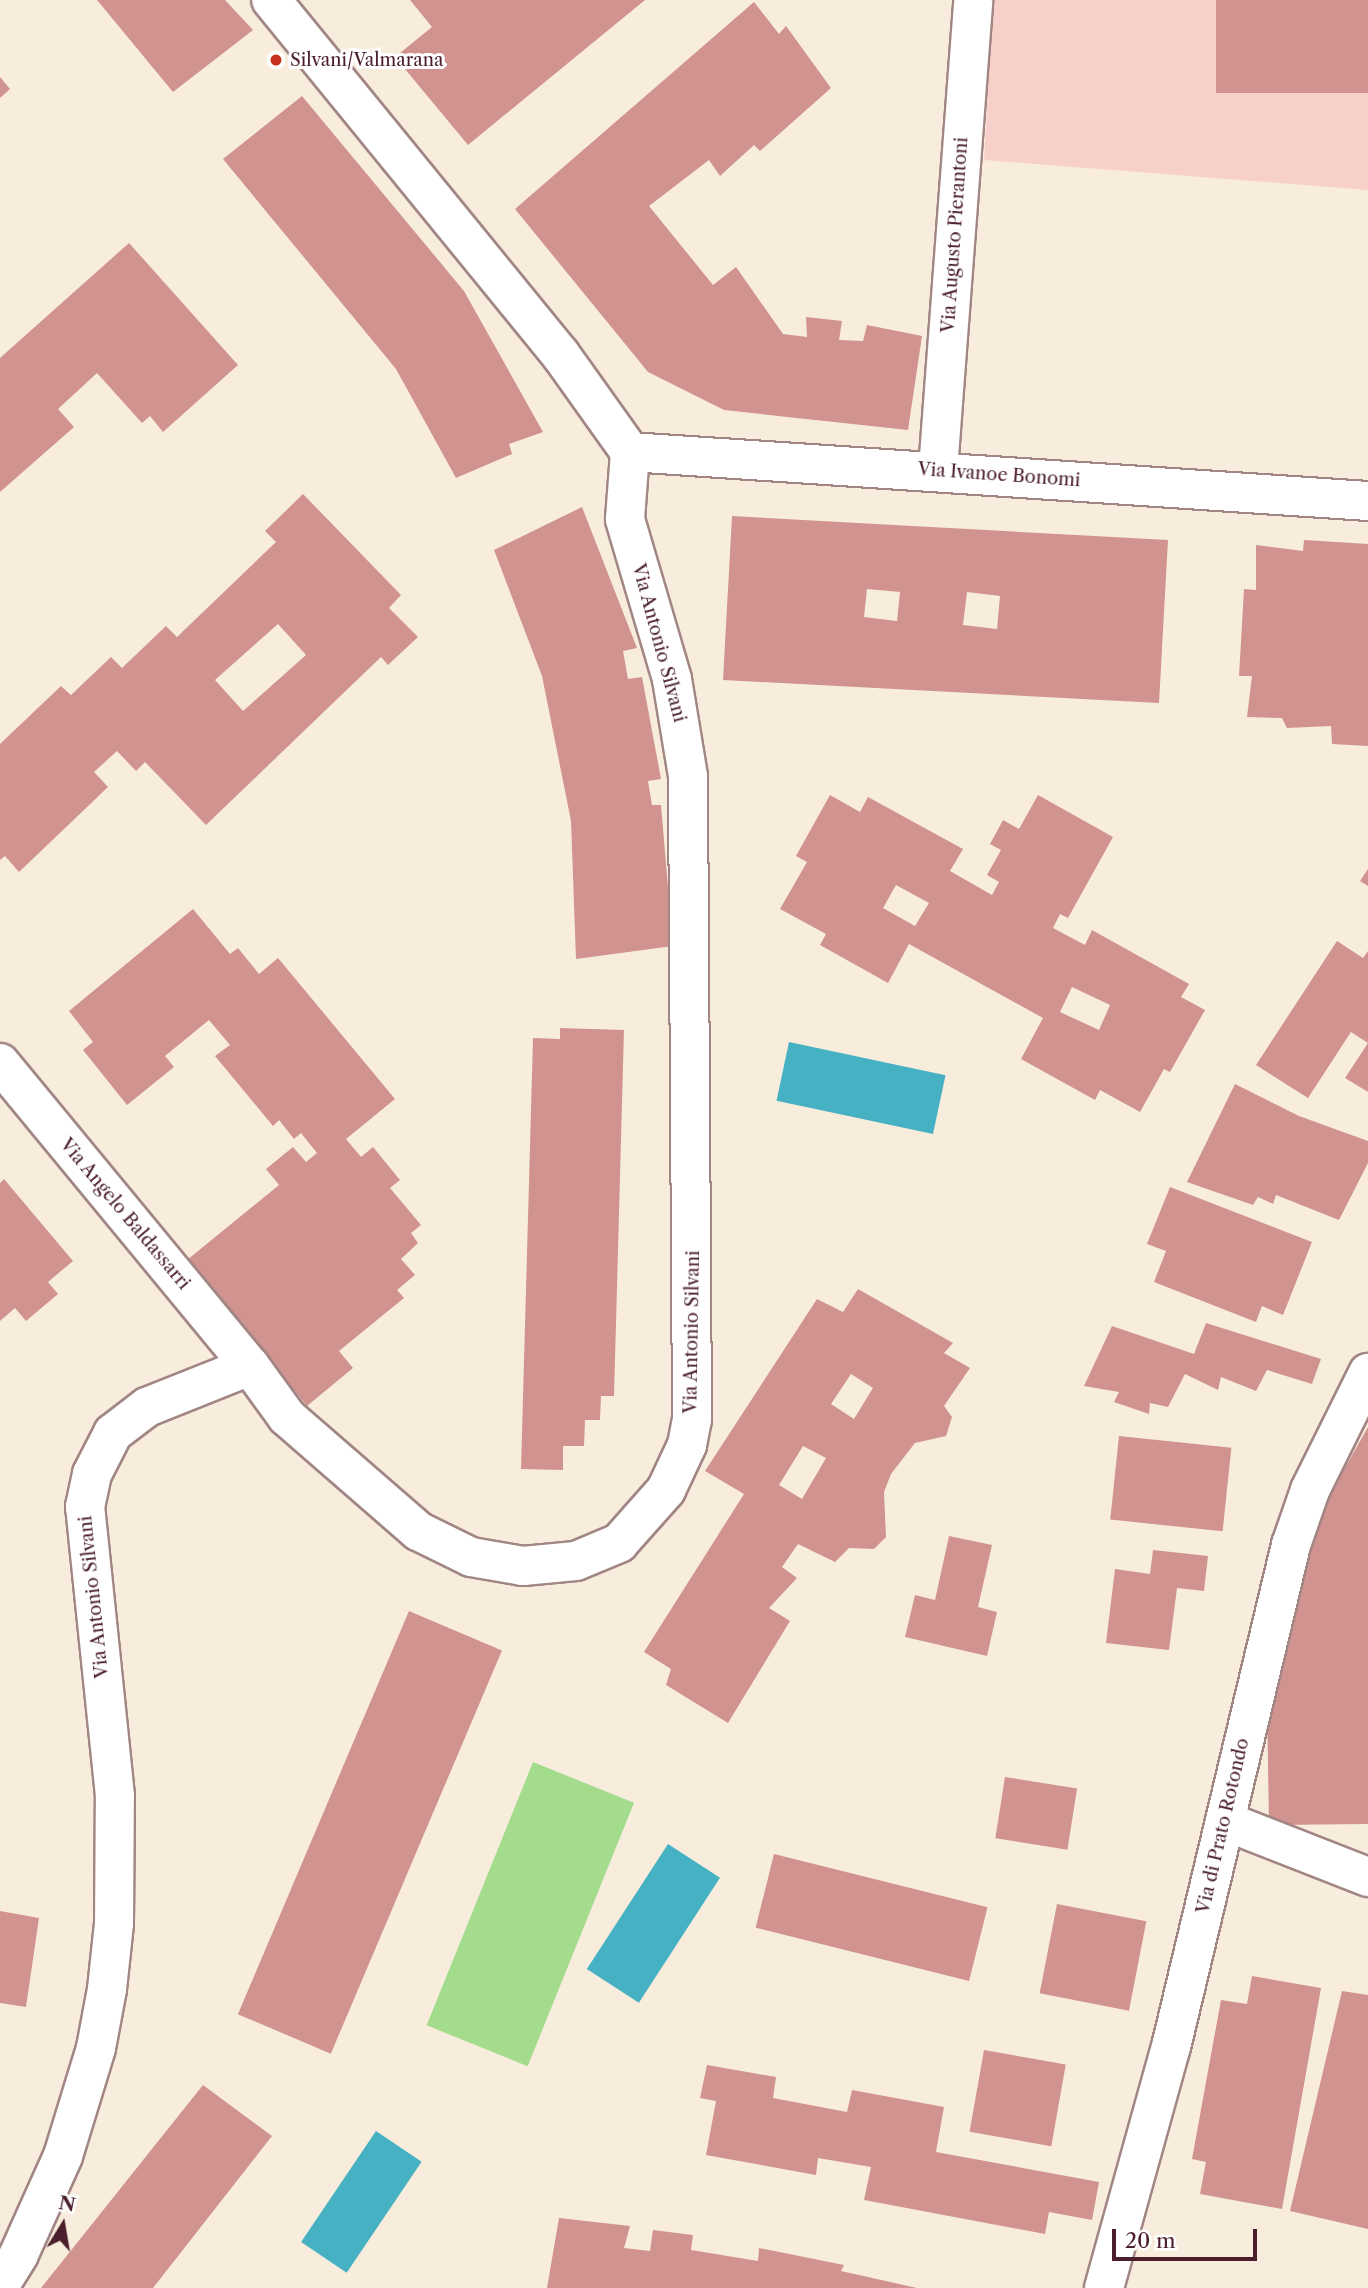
<!DOCTYPE html>
<html>
<head>
<meta charset="utf-8">
<style>
  body { margin:0 }
  #map { position:relative; width:1368px; height:2288px; overflow:hidden; background:#f8eddd; font-family:"Libre Caslon Text",serif }
  div>[style] { position:absolute }
  .built>* { inset:0; background:#f7d1c9 }
  .green>* { inset:0; background:#a4dc8e; transform-origin:0 0 }
  .water>* { inset:0; background:#45b1c3; transform-origin:0 0 }
  .building>* { inset:0; background:#d1938f; transform-origin:0 0 }
  .roads { filter:drop-shadow(2px 0 #a18684) drop-shadow(-2px 0 #a18684) drop-shadow(0 2px #a18684) drop-shadow(0 -2px #a18684) }
  .street>* { height:38px; margin:-19px; padding:0 19px; transform-origin:19px; border-radius:19px; background:#fff }
  .dots>* { width:19px; height:19px; translate:-50% -50%; box-sizing:border-box; border:4px solid #fff; border-radius:50% }
  span { translate:-50% -50%; white-space:nowrap; text-align:center; line-height:1.15; -webkit-text-stroke:6px #fff; paint-order:stroke }
  .poi-label { font-size:18px; color:#4a1f2b }
  .left { translate:0 -50%; text-align:left }
  .street-label { font-size:18px; color:#4a1f2b }
  .north { position:absolute; left:28px; top:2190px; width:70px; height:70px; -webkit-text-stroke:5px #fff; paint-order:stroke; rotate:11deg; font-size:19px; font-weight:700; line-height:28px; text-align:center; color:#4a1f2b }
  .north::after { content:''; display:block; margin:auto; width:24px; height:32px; background:#4a1f2b; clip-path:polygon(50% 0,100% 100%,50% 72%,0 100%) }
  .scale { position:absolute; left:1112px; top:2229px; width:145px; height:32px; box-sizing:border-box; border:4px solid #4a1f2b; border-top:0; padding-left:9px; font-size:21px; line-height:24px; white-space:nowrap; color:#4a1f2b; -webkit-text-stroke:5px #fff; paint-order:stroke }
</style>
</head>
<body>
<div id="map">
  <div class="built">
    <i style="clip-path:polygon(993px 0,1368px 0,1368px 190px,984px 160px)"></i>
  </div>
  <div class="green">
    <i style="left:533px;top:1762px;width:109px;height:284px;rotate:22deg"></i>
  </div>
  <div class="water">
    <i style="left:789px;top:1042px;width:160px;height:60px;rotate:12deg"></i>
    <i style="left:668px;top:1844px;width:62px;height:149px;rotate:33deg"></i>
    <i style="left:376px;top:2131px;width:55px;height:134px;rotate:34deg"></i>
  </div>
  <div class="building">
    <i style="clip-path:polygon(97px 0,225px 0,253px 30px,173px 92px)"></i>
    <i style="clip-path:polygon(410px 0,645px 0,468px 145px,395px 57px,432px 27px)"></i>
    <i style="left:1216px;top:0;width:152px;height:93px"></i>
    <i style="clip-path:polygon(754px 2px,779px 34px,786px 26px,831px 88px,760px 151px,754px 145px,720px 176px,709px 160px,649px 206px,713px 285px,736px 267px,783px 334px,807px 337px,806px 317px,842px 321px,839px 340px,863px 341px,867px 325px,922px 336px,908px 430px,724px 410px,648px 372px,515px 209px)"></i>
    <i style="clip-path:polygon(0 77px,10px 89px,0 98px)"></i>
    <i style="clip-path:polygon(302px 96px,464px 291px,543px 432px,509px 444px,512px 454px,456px 478px,396px 369px,223px 159px)"></i>
    <i style="clip-path:polygon(129px 243px,238px 365px,163px 432px,150px 416px,142px 423px,97px 373px,58px 409px,74px 427px,0 492px,0 358px)"></i>
    <i style="clip-path:polygon(evenodd,303px 494px,401px 595px,389px 608px,418px 637px,388px 665px,381px 657px,206px 825px,145px 762px,136px 771px,117px 751px,94px 772px,108px 787px,19px 872px,5px 856px,0 860px,0 744px,61px 686px,71px 695px,111px 657px,122px 668px,166px 626px,177px 637px,276px 542px,265px 531px,303px 494px,278px 624px,306px 655px,243px 711px,215px 680px,278px 624px)"></i>
    <i style="clip-path:polygon(582px 507px,637px 648px,623px 651px,628px 679px,642px 677px,661px 779px,648px 781px,652px 805px,661px 805px,673px 946px,576px 959px,571px 821px,542px 676px,494px 550px)"></i>
    <i style="clip-path:polygon(evenodd,732px 516px,1168px 540px,1159px 703px,723px 680px,732px 516px,867px 589px,900px 592px,897px 621px,864px 617px,867px 589px,732px 516px,967px 592px,1000px 596px,997px 629px,963px 625px,967px 592px)"></i>
    <i style="clip-path:polygon(1304px 540px,1368px 544px,1368px 746px,1332px 744px,1331px 726px,1287px 728px,1282px 718px,1247px 717px,1252px 676px,1239px 676px,1244px 589px,1256px 590px,1256px 545px,1303px 551px)"></i>
    <i style="clip-path:polygon(evenodd,830px 795px,860px 812px,868px 797px,963px 849px,950px 871px,992px 895px,999px 882px,987px 875px,1001px 850px,990px 844px,1003px 820px,1019px 829px,1038px 795px,1113px 837px,1068px 918px,1060px 914px,1053px 928px,1085px 945px,1092px 930px,1189px 984px,1181px 997px,1205px 1010px,1170px 1072px,1164px 1069px,1140px 1112px,1100px 1090px,1095px 1100px,1021px 1059px,1043px 1018px,909px 944px,888px 983px,820px 945px,826px 934px,780px 909px,807px 862px,796px 856px,830px 795px,896px 885px,929px 903px,915px 926px,883px 908px,896px 885px,830px 795px,1072px 987px,1110px 1005px,1099px 1030px,1060px 1012px,1072px 987px)"></i>
    <i style="clip-path:polygon(1368px 869px,1368px 886px,1360px 881px)"></i>
    <i style="clip-path:polygon(193px 909px,230px 954px,238px 948px,259px 974px,278px 958px,395px 1099px,346px 1139px,361px 1157px,373px 1147px,400px 1180px,390px 1188px,421px 1225px,411px 1233px,418px 1243px,401px 1259px,415px 1275px,397px 1290px,404px 1298px,339px 1351px,353px 1368px,307px 1406px,187px 1260px,279px 1185px,266px 1169px,293px 1147px,306px 1162px,317px 1153px,301px 1133px,294px 1139px,279px 1120px,273px 1126px,215px 1056px,230px 1045px,209px 1020px,165px 1056px,174px 1067px,127px 1105px,83px 1050px,93px 1042px,69px 1011px)"></i>
    <i style="clip-path:polygon(1337px 941px,1363px 958px,1368px 951px,1368px 1043px,1351px 1032px,1308px 1098px,1256px 1065px)"></i>
    <i style="clip-path:polygon(560px 1028px,624px 1030px,614px 1396px,601px 1396px,600px 1420px,585px 1420px,584px 1446px,563px 1446px,563px 1470px,521px 1469px,533px 1038px,560px 1039px)"></i>
    <i style="clip-path:polygon(1368px 1043px,1368px 1092px,1345px 1078px)"></i>
    <i style="clip-path:polygon(1235px 1084px,1299px 1116px,1368px 1141px,1368px 1163px,1339px 1220px,1276px 1195px,1273px 1204px,1258px 1197px,1253px 1205px,1187px 1182px)"></i>
    <i style="clip-path:polygon(4px 1179px,73px 1261px,48px 1282px,58px 1294px,26px 1321px,15px 1308px,0 1321px,0 1183px)"></i>
    <i style="clip-path:polygon(1170px 1187px,1312px 1242px,1283px 1315px,1262px 1306px,1256px 1322px,1154px 1282px,1166px 1251px,1147px 1244px)"></i>
    <i style="clip-path:polygon(evenodd,858px 1289px,953px 1343px,944px 1353px,970px 1368px,944px 1406px,952px 1417px,946px 1436px,915px 1443px,891px 1474px,884px 1492px,886px 1537px,874px 1549px,849px 1548px,835px 1562px,798px 1544px,782px 1567px,797px 1578px,769px 1608px,790px 1621px,728px 1723px,666px 1685px,671px 1669px,644px 1652px,744px 1494px,705px 1471px,817px 1299px,843px 1312px,858px 1289px,851px 1374px,873px 1388px,854px 1419px,831px 1404px,851px 1374px,858px 1289px,803px 1446px,826px 1458px,802px 1499px,779px 1485px,803px 1446px)"></i>
    <i style="clip-path:polygon(1206px 1323px,1321px 1359px,1312px 1384px,1267px 1370px,1256px 1391px,1221px 1377px,1218px 1390px,1185px 1374px,1168px 1407px,1150px 1403px,1149px 1414px,1114px 1402px,1119px 1392px,1084px 1386px,1112px 1326px,1194px 1354px)"></i>
    <i style="clip-path:polygon(1368px 1427px,1368px 1824px,1269px 1825px,1267px 1705px,1320px 1512px)"></i>
    <i style="left:1119px;top:1436px;width:113px;height:84px;rotate:6deg"></i>
    <i style="clip-path:polygon(949px 1536px,992px 1545px,978px 1607px,997px 1612px,987px 1656px,905px 1637px,915px 1595px,935px 1600px)"></i>
    <i style="clip-path:polygon(1153px 1550px,1208px 1556px,1204px 1591px,1177px 1588px,1169px 1650px,1106px 1643px,1115px 1569px,1150px 1574px)"></i>
    <i style="left:409px;top:1611px;width:101px;height:438px;rotate:23deg"></i>
    <i style="left:1005px;top:1777px;width:73px;height:62px;rotate:9deg"></i>
    <i style="left:774px;top:1854px;width:220px;height:76px;rotate:14deg"></i>
    <i style="left:1057px;top:1904px;width:91px;height:91px;rotate:11deg"></i>
    <i style="clip-path:polygon(0 1911px,39px 1918px,26px 2007px,0 2003px)"></i>
    <i style="clip-path:polygon(1252px 1976px,1321px 1988px,1282px 2209px,1200px 2194px,1206px 2162px,1192px 2159px,1221px 2000px,1247px 2004px)"></i>
    <i style="clip-path:polygon(1342px 1991px,1368px 1995px,1368px 2229px,1290px 2211px)"></i>
    <i style="left:984px;top:2050px;width:83px;height:83px;rotate:10deg"></i>
    <i style="clip-path:polygon(707px 2065px,776px 2077px,773px 2098px,847px 2112px,852px 2090px,944px 2107px,936px 2152px,1099px 2182px,1092px 2220px,1049px 2212px,1045px 2234px,864px 2200px,871px 2167px,818px 2158px,816px 2175px,706px 2155px,716px 2101px,700px 2098px)"></i>
    <i style="clip-path:polygon(203px 2085px,272px 2136px,153px 2288px,41px 2288px)"></i>
    <i style="clip-path:polygon(559px 2218px,630px 2226px,624px 2248px,650px 2251px,653px 2230px,693px 2235px,691px 2250px,758px 2261px,759px 2248px,844px 2265px,841px 2271px,917px 2288px,547px 2288px)"></i>
  </div>
  <div class="roads">
    <div class="street">
      <i style="left:630px;top:452px;width:740px;rotate:3.8deg"></i>
      <i style="left:938px;top:470px;width:471px;rotate:-85.7deg"></i>
      <i style="left:0;top:1063px;width:393px;rotate:50.5deg"></i>
      <i style="left:1225px;top:1821px;width:154px;rotate:21.4deg"></i>
      <i style="left:0;top:2285px;width:36px;rotate:-58deg"></i>
      <i style="left:19px;top:2254px;width:107px;rotate:-65.8deg"></i>
      <i style="left:63px;top:2156px;width:113px;rotate:-73deg"></i>
      <i style="left:96px;top:2048px;width:60px;rotate:-79.4deg"></i>
      <i style="left:107px;top:1989px;width:65px;rotate:-83.9deg"></i>
      <i style="left:114px;top:1924px;width:128px;rotate:-89.6deg"></i>
      <i style="left:115px;top:1796px;width:291px;rotate:-95.9deg"></i>
      <i style="left:85px;top:1507px;width:34px;rotate:-78deg"></i>
      <i style="left:92px;top:1474px;width:46px;rotate:-62.9deg"></i>
      <i style="left:113px;top:1433px;width:43px;rotate:-37.4deg"></i>
      <i style="left:147px;top:1407px;width:111px;rotate:-21.7deg"></i>
      <i style="left:250px;top:1366px;width:63px;rotate:54deg"></i>
      <i style="left:287px;top:1417px;width:174px;rotate:41deg"></i>
      <i style="left:418px;top:1531px;width:59px;rotate:26.1deg"></i>
      <i style="left:471px;top:1557px;width:53px;rotate:9.8deg"></i>
      <i style="left:523px;top:1566px;width:53px;rotate:-5.4deg"></i>
      <i style="left:576px;top:1561px;width:47px;rotate:-22.7deg"></i>
      <i style="left:619px;top:1543px;width:71px;rotate:-48.4deg"></i>
      <i style="left:666px;top:1490px;width:50px;rotate:-65deg"></i>
      <i style="left:687px;top:1445px;width:25px;rotate:-79deg"></i>
      <i style="left:692px;top:1420px;width:644px;rotate:-90.36deg"></i>
      <i style="left:688px;top:776px;width:98px;rotate:-99.4deg"></i>
      <i style="left:672px;top:679px;width:167px;rotate:-106.4deg"></i>
      <i style="left:625px;top:519px;width:67px;rotate:-85.7deg"></i>
      <i style="left:630px;top:452px;width:120px;rotate:-125.5deg"></i>
      <i style="left:560px;top:354px;width:457px;rotate:-129.2deg"></i>
      <i style="left:1104px;top:2288px;width:250px;rotate:-74.5deg"></i>
      <i style="left:1171px;top:2047px;width:516px;rotate:-76.56deg"></i>
      <i style="left:1291px;top:1545px;width:58px;rotate:-70.9deg"></i>
      <i style="left:1310px;top:1490px;width:131px;rotate:-63.6deg"></i>
    </div>
  </div>
  <div class="dots">
    <i style="left:276px;top:60px;background:#c8321e"></i>
  </div>
  <div class="poi-label">
    <span class="left" style="left:290px;top:60px">Silvani/Valmarana</span>
  </div>
  <div class="street-label">
    <span style="left:955px;top:235px;rotate:-86deg">Via Augusto Pierantoni</span>
    <span style="left:999px;top:475px;rotate:4deg">Via Ivanoe Bonomi</span>
    <span style="left:659px;top:643px;rotate:75deg">Via Antonio Silvani</span>
    <span style="left:125px;top:1214px;rotate:50deg">Via Angelo Baldassarri</span>
    <span style="left:692px;top:1332px;rotate:-89deg">Via Antonio Silvani</span>
    <span style="left:94px;top:1597px;rotate:-96deg">Via Antonio Silvani</span>
    <span style="left:1223px;top:1826px;rotate:-77deg">Via di Prato Rotondo</span>
  </div>
  <div class="north">N</div>
  <div class="scale">20 m</div>
</div>
</body>
</html>
